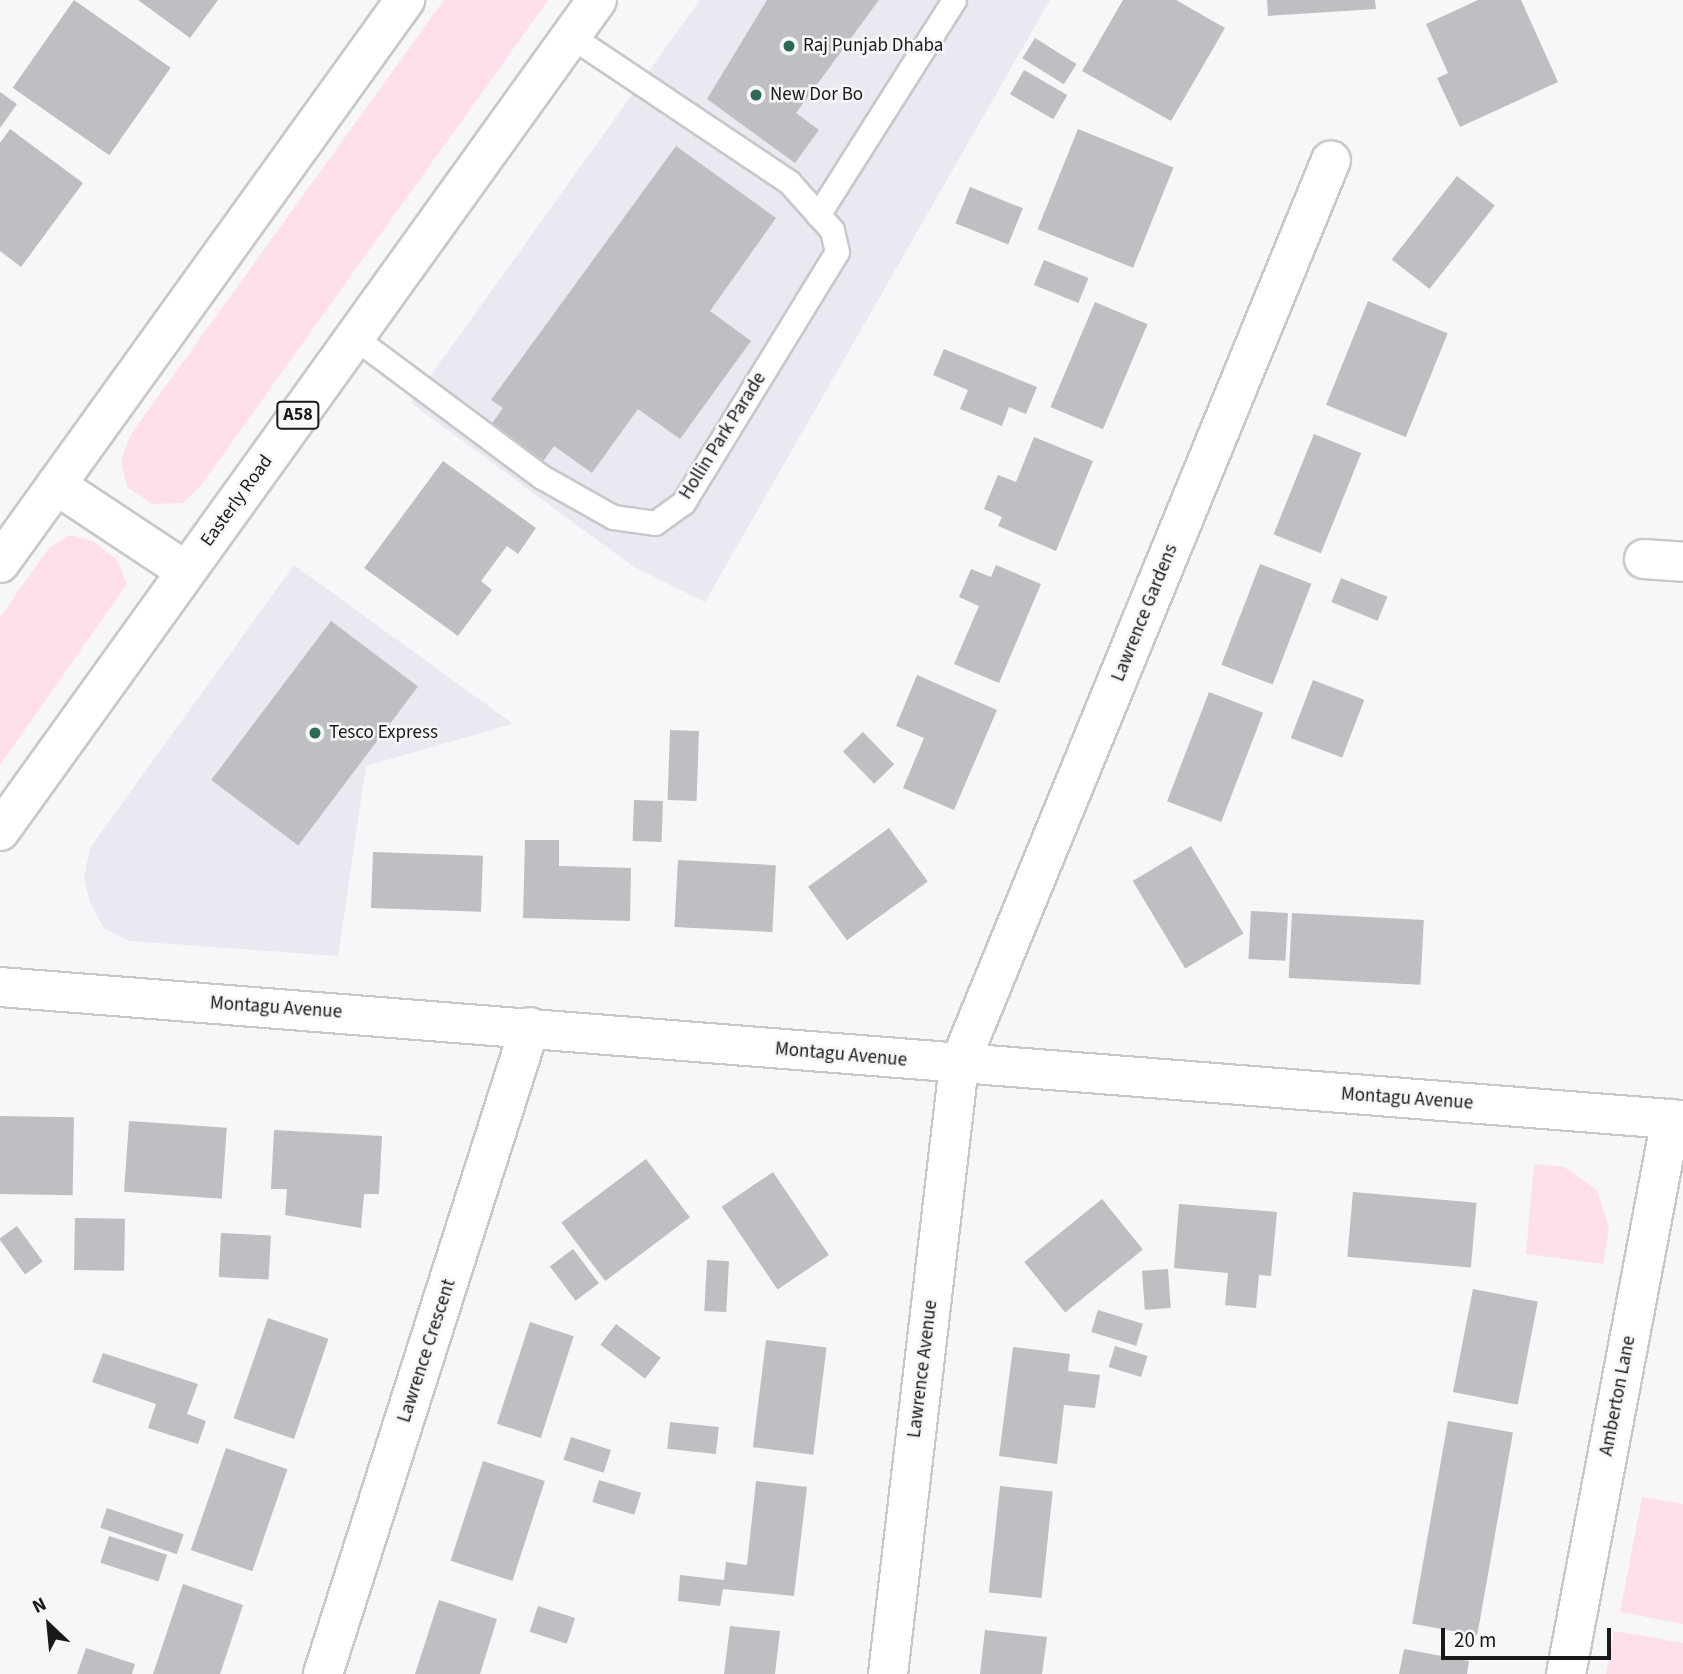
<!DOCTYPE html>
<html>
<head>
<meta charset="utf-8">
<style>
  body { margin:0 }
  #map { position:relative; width:1683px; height:1674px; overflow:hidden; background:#f7f6f9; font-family:"Source Sans 3",sans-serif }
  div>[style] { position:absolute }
  .built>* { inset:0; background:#ebe8f2 }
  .green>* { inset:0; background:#fedfeb }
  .building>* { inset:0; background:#bebfc2; transform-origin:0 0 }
  .roads { filter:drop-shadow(2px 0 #c8c7ca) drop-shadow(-2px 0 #c8c7ca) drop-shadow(0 2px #c8c7ca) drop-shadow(0 -2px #c8c7ca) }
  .service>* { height:23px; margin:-11.5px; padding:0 11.5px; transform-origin:11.5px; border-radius:11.5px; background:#fff }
  .minor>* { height:38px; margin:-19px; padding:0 19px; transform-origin:19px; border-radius:19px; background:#fff }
  .primary>* { height:38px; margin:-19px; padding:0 19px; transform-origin:19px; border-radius:19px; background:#fff }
  .dots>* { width:19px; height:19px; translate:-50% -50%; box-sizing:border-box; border:4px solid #f7f6f9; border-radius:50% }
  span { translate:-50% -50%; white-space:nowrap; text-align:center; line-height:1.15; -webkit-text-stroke:5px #f7f6f9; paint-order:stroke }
  .shield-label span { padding:2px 5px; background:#f7f6f9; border:2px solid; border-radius:5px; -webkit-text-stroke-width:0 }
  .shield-label { font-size:18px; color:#19191a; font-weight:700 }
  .poi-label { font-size:19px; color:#19191a }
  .left { translate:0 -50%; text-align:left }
  .street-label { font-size:19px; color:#19191a }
  .north { position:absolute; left:14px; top:1590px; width:70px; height:70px; -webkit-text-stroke:5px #f7f6f9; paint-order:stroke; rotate:334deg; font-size:19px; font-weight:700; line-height:28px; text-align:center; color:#19191a }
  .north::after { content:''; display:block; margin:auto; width:24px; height:32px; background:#19191a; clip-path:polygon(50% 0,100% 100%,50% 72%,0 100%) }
  .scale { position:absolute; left:1441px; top:1628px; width:170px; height:32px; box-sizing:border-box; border:4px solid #19191a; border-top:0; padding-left:9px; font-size:21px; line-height:24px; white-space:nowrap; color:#19191a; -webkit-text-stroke:5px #f7f6f9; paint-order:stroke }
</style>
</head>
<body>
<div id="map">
  <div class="built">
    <i style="clip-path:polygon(700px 0,1050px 0,705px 602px,634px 567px,411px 403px)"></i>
    <i style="clip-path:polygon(294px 565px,513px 724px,366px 766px,338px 956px,129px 941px,104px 928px,90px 903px,84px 878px,90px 848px)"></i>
  </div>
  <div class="green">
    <i style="clip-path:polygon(444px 0,548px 0,200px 487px,183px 503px,152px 504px,127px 487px,121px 461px,131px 434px)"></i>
    <i style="clip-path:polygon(70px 535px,93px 541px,117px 560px,127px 584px,0 765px,0 617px,49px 548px)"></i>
    <i style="clip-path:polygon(1534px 1164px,1564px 1167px,1597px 1190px,1609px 1229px,1603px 1264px,1526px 1254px)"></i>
    <i style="clip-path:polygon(1642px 1497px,1683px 1504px,1683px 1624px,1620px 1612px)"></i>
    <i style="clip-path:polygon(1614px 1631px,1683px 1643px,1683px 1674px,1606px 1674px)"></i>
  </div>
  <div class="building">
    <i style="left:74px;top:0;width:118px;height:107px;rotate:35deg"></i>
    <i style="clip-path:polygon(138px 0,218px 0,190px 38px)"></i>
    <i style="clip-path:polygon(767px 0,879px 0,796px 113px,819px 130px,795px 163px,707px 99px)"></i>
    <i style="clip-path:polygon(1123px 0,1176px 0,1225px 28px,1171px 121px,1082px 71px)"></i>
    <i style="clip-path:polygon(1267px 0,1375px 0,1376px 9px,1268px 16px)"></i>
    <i style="clip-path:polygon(1478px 0,1521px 0,1558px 82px,1460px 127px,1437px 78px,1448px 73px,1426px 24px)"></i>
    <i style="left:1035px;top:38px;width:49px;height:24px;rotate:32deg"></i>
    <i style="left:1024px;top:70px;width:50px;height:28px;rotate:30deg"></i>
    <i style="clip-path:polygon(0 92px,17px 104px,0 128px)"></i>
    <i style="clip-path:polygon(10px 129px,83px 183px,21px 267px,0 251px,0 143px)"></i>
    <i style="left:1078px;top:129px;width:103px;height:108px;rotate:22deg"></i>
    <i style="clip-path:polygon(676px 146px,776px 218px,710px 311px,751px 341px,680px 439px,638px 409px,592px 473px,554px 446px,539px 467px,488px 429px,503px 408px,491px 400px)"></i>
    <i style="left:1457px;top:176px;width:48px;height:106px;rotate:38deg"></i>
    <i style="left:970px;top:187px;width:57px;height:39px;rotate:22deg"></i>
    <i style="left:1044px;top:260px;width:48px;height:27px;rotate:22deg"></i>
    <i style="left:1368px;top:301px;width:86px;height:112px;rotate:22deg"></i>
    <i style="left:1095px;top:302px;width:57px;height:114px;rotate:23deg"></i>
    <i style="clip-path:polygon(944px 349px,1037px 387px,1026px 414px,1009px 407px,1002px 426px,960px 409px,968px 390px,933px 375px)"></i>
    <i style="left:1314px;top:434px;width:51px;height:108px;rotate:22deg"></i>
    <i style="clip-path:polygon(1034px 437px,1093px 461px,1056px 551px,998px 526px,1002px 517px,984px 509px,998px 475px,1016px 482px)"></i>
    <i style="clip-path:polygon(443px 461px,536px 528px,518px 554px,507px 546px,481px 581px,492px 590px,458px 636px,364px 568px)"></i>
    <i style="left:1260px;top:564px;width:55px;height:108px;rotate:21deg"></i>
    <i style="clip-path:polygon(996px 565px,1041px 584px,999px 683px,954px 664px,979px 606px,959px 597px,971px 569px,991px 577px)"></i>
    <i style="left:1341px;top:578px;width:50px;height:26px;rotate:22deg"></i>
    <i style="left:331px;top:621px;width:109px;height:199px;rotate:37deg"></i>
    <i style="clip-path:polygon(917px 675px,997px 710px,954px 810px,903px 788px,924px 738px,896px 726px)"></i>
    <i style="left:1313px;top:680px;width:55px;height:62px;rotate:21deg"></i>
    <i style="left:1209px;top:692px;width:58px;height:117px;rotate:21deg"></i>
    <i style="left:670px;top:730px;width:29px;height:70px;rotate:2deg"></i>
    <i style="left:863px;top:732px;width:45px;height:28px;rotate:46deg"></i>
    <i style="left:634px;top:800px;width:29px;height:41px;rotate:2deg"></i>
    <i style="left:889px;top:828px;width:66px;height:100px;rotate:54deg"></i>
    <i style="clip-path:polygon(525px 840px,559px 840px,559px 866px,631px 868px,630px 921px,523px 918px)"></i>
    <i style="left:1191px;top:846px;width:102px;height:68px;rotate:59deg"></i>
    <i style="left:373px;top:852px;width:110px;height:56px;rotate:2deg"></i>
    <i style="left:678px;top:860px;width:98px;height:67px;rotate:3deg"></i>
    <i style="left:1251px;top:911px;width:37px;height:48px;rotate:3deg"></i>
    <i style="left:1292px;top:913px;width:132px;height:65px;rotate:3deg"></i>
    <i style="left:0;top:1116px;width:74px;height:78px;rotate:1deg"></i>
    <i style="left:129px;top:1121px;width:98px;height:71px;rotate:4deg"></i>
    <i style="clip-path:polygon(274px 1130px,382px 1136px,379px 1194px,364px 1194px,361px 1228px,285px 1215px,287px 1189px,271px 1189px)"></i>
    <i style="left:646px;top:1159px;width:73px;height:106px;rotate:53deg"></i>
    <i style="left:773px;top:1172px;width:100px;height:62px;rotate:56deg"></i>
    <i style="left:1353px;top:1192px;width:124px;height:65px;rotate:5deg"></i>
    <i style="left:1102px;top:1199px;width:65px;height:100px;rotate:51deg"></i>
    <i style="clip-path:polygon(1179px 1204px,1277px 1212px,1271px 1276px,1259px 1275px,1256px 1308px,1225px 1305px,1228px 1273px,1174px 1268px)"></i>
    <i style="left:75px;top:1218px;width:50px;height:52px;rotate:1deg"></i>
    <i style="left:17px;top:1226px;width:44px;height:22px;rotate:54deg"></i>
    <i style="left:221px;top:1233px;width:50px;height:44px;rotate:3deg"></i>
    <i style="left:573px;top:1249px;width:43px;height:29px;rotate:53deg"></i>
    <i style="left:707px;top:1260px;width:22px;height:51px;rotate:3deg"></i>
    <i style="left:1168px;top:1269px;width:39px;height:26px;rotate:86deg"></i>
    <i style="left:1473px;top:1289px;width:66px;height:105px;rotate:11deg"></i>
    <i style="left:1098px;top:1310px;width:47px;height:23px;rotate:17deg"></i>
    <i style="left:268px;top:1318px;width:64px;height:106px;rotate:19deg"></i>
    <i style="left:530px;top:1322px;width:46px;height:107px;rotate:18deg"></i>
    <i style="left:616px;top:1324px;width:56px;height:26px;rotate:37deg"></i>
    <i style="left:766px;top:1340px;width:61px;height:108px;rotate:7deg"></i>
    <i style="left:1115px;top:1346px;width:34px;height:22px;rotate:17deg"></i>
    <i style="clip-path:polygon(1013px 1347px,1070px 1354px,1068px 1371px,1100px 1375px,1095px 1408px,1064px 1405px,1057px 1464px,999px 1456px)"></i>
    <i style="clip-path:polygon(103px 1353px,198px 1384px,187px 1414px,206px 1421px,198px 1444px,148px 1428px,156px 1404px,92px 1382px)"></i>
    <i style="left:1448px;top:1421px;width:66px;height:206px;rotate:10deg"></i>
    <i style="left:670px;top:1422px;width:49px;height:27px;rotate:6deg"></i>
    <i style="left:571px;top:1437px;width:42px;height:24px;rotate:18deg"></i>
    <i style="left:226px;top:1448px;width:65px;height:108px;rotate:19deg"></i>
    <i style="left:483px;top:1461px;width:65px;height:105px;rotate:18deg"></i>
    <i style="left:599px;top:1480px;width:44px;height:23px;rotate:17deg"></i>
    <i style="clip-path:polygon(756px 1481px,807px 1487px,794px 1596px,723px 1589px,720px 1606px,678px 1601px,680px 1575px,724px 1580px,726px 1562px,747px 1565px)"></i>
    <i style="left:1000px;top:1486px;width:53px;height:107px;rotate:6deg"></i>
    <i style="left:107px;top:1508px;width:81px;height:21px;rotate:19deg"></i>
    <i style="left:109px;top:1536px;width:61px;height:28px;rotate:18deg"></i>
    <i style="clip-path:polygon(183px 1584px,243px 1605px,220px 1674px,153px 1674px)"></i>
    <i style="clip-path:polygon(439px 1600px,497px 1619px,480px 1674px,415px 1674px)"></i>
    <i style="left:538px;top:1606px;width:39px;height:27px;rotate:18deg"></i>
    <i style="clip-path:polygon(730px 1626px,780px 1631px,775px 1674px,724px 1674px)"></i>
    <i style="clip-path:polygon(985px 1630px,1047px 1637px,1042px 1674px,980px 1674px)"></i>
    <i style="clip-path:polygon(86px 1648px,135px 1664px,132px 1674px,77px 1674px)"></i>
    <i style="clip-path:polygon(1404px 1649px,1469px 1661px,1467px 1674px,1399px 1674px)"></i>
  </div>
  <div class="roads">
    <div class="service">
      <i style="left:818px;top:215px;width:254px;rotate:-57.7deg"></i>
      <i style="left:354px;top:337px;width:234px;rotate:36.7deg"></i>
      <i style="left:542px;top:477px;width:81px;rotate:29.4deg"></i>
      <i style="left:613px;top:517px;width:42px;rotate:8.1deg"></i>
      <i style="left:655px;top:523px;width:34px;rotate:-36deg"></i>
      <i style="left:683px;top:503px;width:294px;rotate:-58.5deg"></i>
      <i style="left:837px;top:252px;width:23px;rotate:-103deg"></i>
      <i style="left:832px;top:230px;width:64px;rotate:-131.9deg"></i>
      <i style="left:789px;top:182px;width:262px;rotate:-146.2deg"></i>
    </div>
    <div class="minor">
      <i style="left:1644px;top:559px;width:39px;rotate:4deg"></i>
      <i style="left:0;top:987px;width:1688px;rotate:4.52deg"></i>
      <i style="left:323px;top:1674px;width:679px;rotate:-72.26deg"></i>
      <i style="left:888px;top:1674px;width:613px;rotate:-83.35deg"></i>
      <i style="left:959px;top:1065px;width:978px;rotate:-67.65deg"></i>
      <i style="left:1566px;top:1674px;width:565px;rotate:-79.29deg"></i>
    </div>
    <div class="primary">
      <i style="left:56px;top:485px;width:156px;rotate:33.5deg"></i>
      <i style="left:0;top:563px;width:694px;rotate:-54.27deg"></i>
      <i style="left:0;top:831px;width:1023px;rotate:-54.31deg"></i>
    </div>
  </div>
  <div class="dots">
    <i style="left:789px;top:46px;background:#2d6a56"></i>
    <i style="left:756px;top:95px;background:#2d6a56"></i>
    <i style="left:315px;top:733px;background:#2d6a56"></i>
  </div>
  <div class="shield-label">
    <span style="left:298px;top:415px">A58</span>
  </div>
  <div class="poi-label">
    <span class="left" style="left:803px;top:46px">Raj Punjab Dhaba</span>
    <span class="left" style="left:770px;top:95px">New Dor Bo</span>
    <span class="left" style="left:329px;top:733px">Tesco Express</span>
  </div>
  <div class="street-label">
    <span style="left:723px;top:436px;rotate:-58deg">Hollin Park Parade</span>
    <span style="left:237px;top:501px;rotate:-54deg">Easterly Road</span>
    <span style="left:1145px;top:613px;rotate:-68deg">Lawrence Gardens</span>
    <span style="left:276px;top:1008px;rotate:4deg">Montagu Avenue</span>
    <span style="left:841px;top:1055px;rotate:5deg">Montagu Avenue</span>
    <span style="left:1407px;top:1099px;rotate:4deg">Montagu Avenue</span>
    <span style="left:427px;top:1351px;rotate:-72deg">Lawrence Crescent</span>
    <span style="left:923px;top:1369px;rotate:-83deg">Lawrence Avenue</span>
    <span style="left:1618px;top:1396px;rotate:-79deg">Amberton Lane</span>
  </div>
  <div class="north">N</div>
  <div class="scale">20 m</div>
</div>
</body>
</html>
